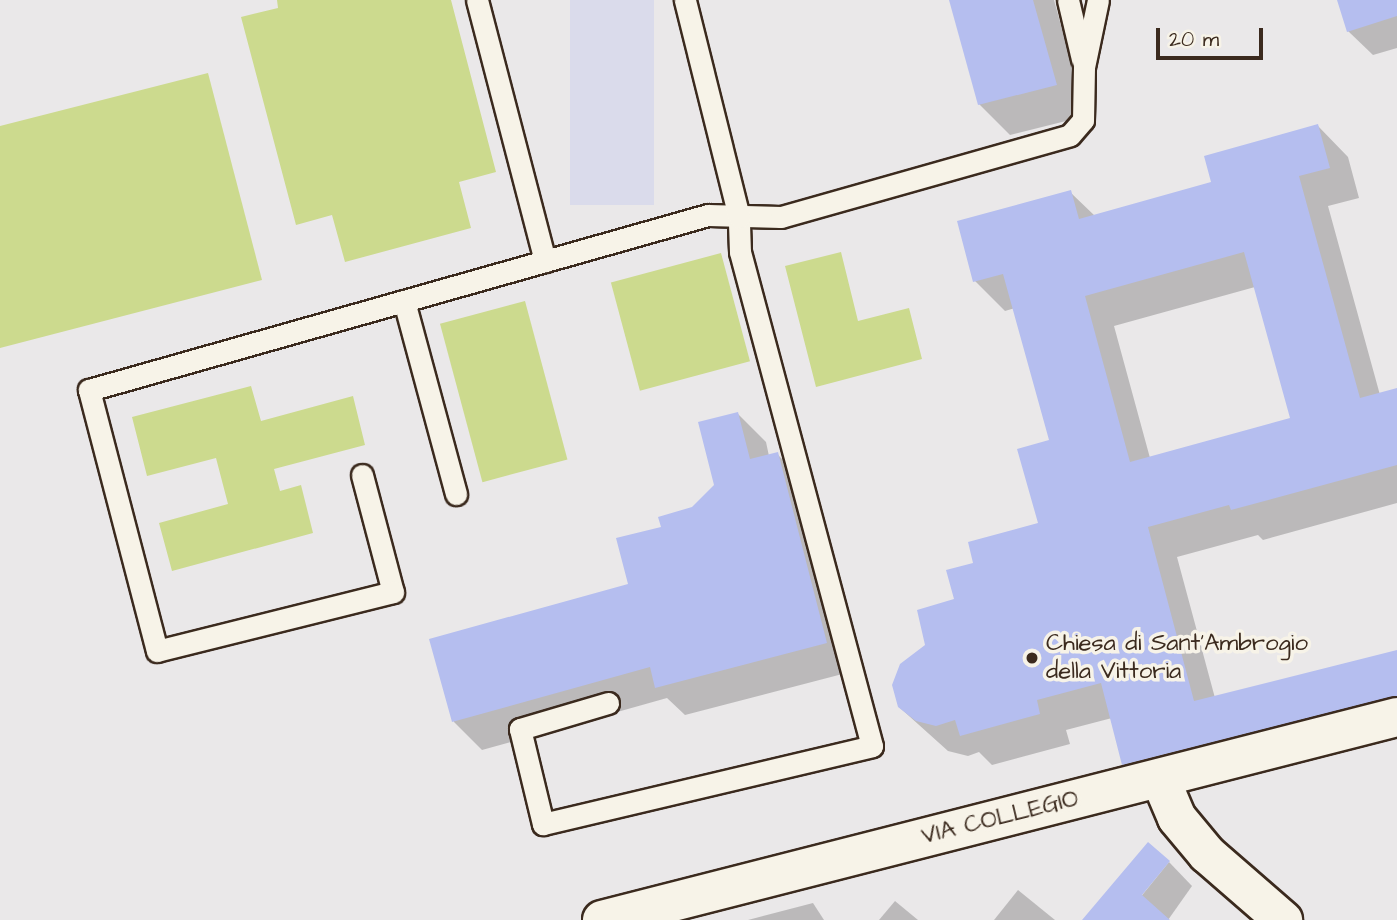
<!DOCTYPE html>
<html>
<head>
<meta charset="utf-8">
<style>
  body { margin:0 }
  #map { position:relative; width:1397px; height:920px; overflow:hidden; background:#eae8e9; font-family:"Architects Daughter",sans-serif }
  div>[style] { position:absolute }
  .built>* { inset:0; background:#dadbeb; transform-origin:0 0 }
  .green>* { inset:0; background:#ccda8e; transform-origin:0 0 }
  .shadow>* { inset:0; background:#0003 }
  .building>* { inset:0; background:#b5beef }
  .roads { filter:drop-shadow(2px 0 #3b2a1e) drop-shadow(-2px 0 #3b2a1e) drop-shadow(0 2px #3b2a1e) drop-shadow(0 -2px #3b2a1e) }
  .lane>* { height:21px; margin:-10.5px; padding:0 10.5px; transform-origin:10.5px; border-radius:10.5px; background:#f7f3e8 }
  .street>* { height:38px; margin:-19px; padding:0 19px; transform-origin:19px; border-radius:19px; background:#f7f3e8 }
  .dots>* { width:19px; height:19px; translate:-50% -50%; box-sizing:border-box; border:4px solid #f7f3e8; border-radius:50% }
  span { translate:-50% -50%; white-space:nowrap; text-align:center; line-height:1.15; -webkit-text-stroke:7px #f7f3e8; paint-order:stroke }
  .poi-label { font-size:24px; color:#3b2a1e }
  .left { translate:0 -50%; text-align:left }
  .street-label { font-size:24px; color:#3b2a1e }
  .scale { position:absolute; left:1156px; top:28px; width:107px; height:32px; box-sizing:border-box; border:4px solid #3b2a1e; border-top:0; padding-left:9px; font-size:21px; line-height:24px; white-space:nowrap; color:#3b2a1e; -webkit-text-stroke:5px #f7f3e8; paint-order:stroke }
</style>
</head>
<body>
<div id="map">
  <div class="built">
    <i style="left:570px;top:0;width:84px;height:205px"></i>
  </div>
  <div class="green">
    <i style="clip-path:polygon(277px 0,451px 0,496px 172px,459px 182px,471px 228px,345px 262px,332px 215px,296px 225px,241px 17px,278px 8px)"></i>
    <i style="clip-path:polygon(208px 73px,262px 280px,0 348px,0 126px)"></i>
    <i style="clip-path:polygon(841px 252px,858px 321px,909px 308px,922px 359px,816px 387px,785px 266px)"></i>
    <i style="left:721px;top:253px;width:112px;height:114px;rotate:75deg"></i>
    <i style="left:525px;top:301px;width:164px;height:88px;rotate:75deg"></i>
    <i style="clip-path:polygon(251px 386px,261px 421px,353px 396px,365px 445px,274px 469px,280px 491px,301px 485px,313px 533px,172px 571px,159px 523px,228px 504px,216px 458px,147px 476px,132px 417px)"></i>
  </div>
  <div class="shadow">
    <i style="clip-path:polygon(951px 0,1054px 0,1086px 116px,1010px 135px,979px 104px)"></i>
    <i style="clip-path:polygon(1339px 0,1397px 0,1397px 48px,1373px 55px,1348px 31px)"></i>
    <i style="clip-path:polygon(evenodd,1318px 126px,1348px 157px,1359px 198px,1328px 206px,1380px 395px,1397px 390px,1397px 503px,1263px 540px,1258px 535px,1177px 557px,1215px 698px,1397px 652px,1397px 735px,1154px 794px,1124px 764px,1112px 718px,1066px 730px,1070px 744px,992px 765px,979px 752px,968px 756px,948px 751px,899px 707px,927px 645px,975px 564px,1040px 524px,1051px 441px,1015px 308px,1005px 311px,975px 281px,1070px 192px,1095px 216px,1213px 183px,1318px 126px,1255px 287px,1292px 419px,1150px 458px,1114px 326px,1255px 287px)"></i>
    <i style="clip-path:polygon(738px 414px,766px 442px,769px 456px,777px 454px,805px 482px,854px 671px,685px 715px,667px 698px,482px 750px,454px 722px,432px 640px,630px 586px,663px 528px,693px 509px,716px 485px)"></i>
    <i style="clip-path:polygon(1169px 862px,1192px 886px,1168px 920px,1122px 920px)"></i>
    <i style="clip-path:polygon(1018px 890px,1055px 920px,994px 920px)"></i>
    <i style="clip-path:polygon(895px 901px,918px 920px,879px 920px)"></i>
    <i style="clip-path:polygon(813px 903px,824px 920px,748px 920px)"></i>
  </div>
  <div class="building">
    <i style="clip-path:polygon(949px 0,1033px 0,1057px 85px,978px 105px)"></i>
    <i style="clip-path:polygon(1337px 0,1397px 0,1397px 16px,1347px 32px)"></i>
    <i style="clip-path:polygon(evenodd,1318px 124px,1330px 168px,1299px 176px,1360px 398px,1397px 388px,1397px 465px,1231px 510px,1229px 505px,1148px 527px,1194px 701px,1397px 650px,1397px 696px,1122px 765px,1101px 683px,1037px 700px,1040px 714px,960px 736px,955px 720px,936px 726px,916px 721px,898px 707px,892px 685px,900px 664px,925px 645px,917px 610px,954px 599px,946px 570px,973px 563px,968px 542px,1038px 523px,1017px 449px,1049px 440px,1003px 274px,973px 282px,957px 221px,1071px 190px,1079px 219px,1211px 182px,1204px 156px,1318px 124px,1244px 252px,1290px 418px,1130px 462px,1085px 296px,1244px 252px)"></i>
    <i style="clip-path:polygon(738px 412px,750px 459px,778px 452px,827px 643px,655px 688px,650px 667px,452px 722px,429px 639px,628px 584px,616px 538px,661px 527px,658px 517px,692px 507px,714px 485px,698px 422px)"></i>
    <i style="clip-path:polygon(1148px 842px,1170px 861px,1142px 895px,1170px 920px,1082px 920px)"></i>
  </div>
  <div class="roads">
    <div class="lane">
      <i style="left:477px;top:0;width:270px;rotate:75.4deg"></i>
      <i style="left:1068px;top:0;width:61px;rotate:76.7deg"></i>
      <i style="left:404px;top:301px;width:200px;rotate:74.9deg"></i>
      <i style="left:362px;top:475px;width:121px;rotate:75.2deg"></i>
      <i style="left:393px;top:592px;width:243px;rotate:166deg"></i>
      <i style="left:157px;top:651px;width:270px;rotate:-104.6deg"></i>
      <i style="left:89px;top:390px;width:643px;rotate:-15.79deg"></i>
      <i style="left:708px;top:215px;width:73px;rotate:1.6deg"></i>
      <i style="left:781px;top:217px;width:300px;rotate:-15.8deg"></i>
      <i style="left:1070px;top:135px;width:20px;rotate:-49deg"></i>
      <i style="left:1083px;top:120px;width:53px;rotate:-88.9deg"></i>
      <i style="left:1084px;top:67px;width:68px;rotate:-78.2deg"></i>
      <i style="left:608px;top:703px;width:92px;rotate:163.5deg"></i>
      <i style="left:520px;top:729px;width:98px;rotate:76.4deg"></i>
      <i style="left:543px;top:824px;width:338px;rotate:-13.3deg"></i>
      <i style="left:872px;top:746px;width:511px;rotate:-104.96deg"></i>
      <i style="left:740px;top:252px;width:35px;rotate:-92deg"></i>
      <i style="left:739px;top:217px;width:224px;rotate:-104deg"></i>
    </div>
    <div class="street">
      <i style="left:1160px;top:778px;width:43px;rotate:67deg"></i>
      <i style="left:1177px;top:818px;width:47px;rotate:50.2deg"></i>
      <i style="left:1207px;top:854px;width:101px;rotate:41deg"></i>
      <i style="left:602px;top:920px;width:821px;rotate:-14.32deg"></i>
    </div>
  </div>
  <div class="dots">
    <i style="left:1032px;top:658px;background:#3b2a1e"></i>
  </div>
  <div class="poi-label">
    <span class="left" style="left:1046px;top:658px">Chiesa di Sant'Ambrogio<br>della Vittoria</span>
  </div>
  <div class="street-label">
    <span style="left:1000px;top:818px;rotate:-14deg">VIA COLLEGIO</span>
  </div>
  <div class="scale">20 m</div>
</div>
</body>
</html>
